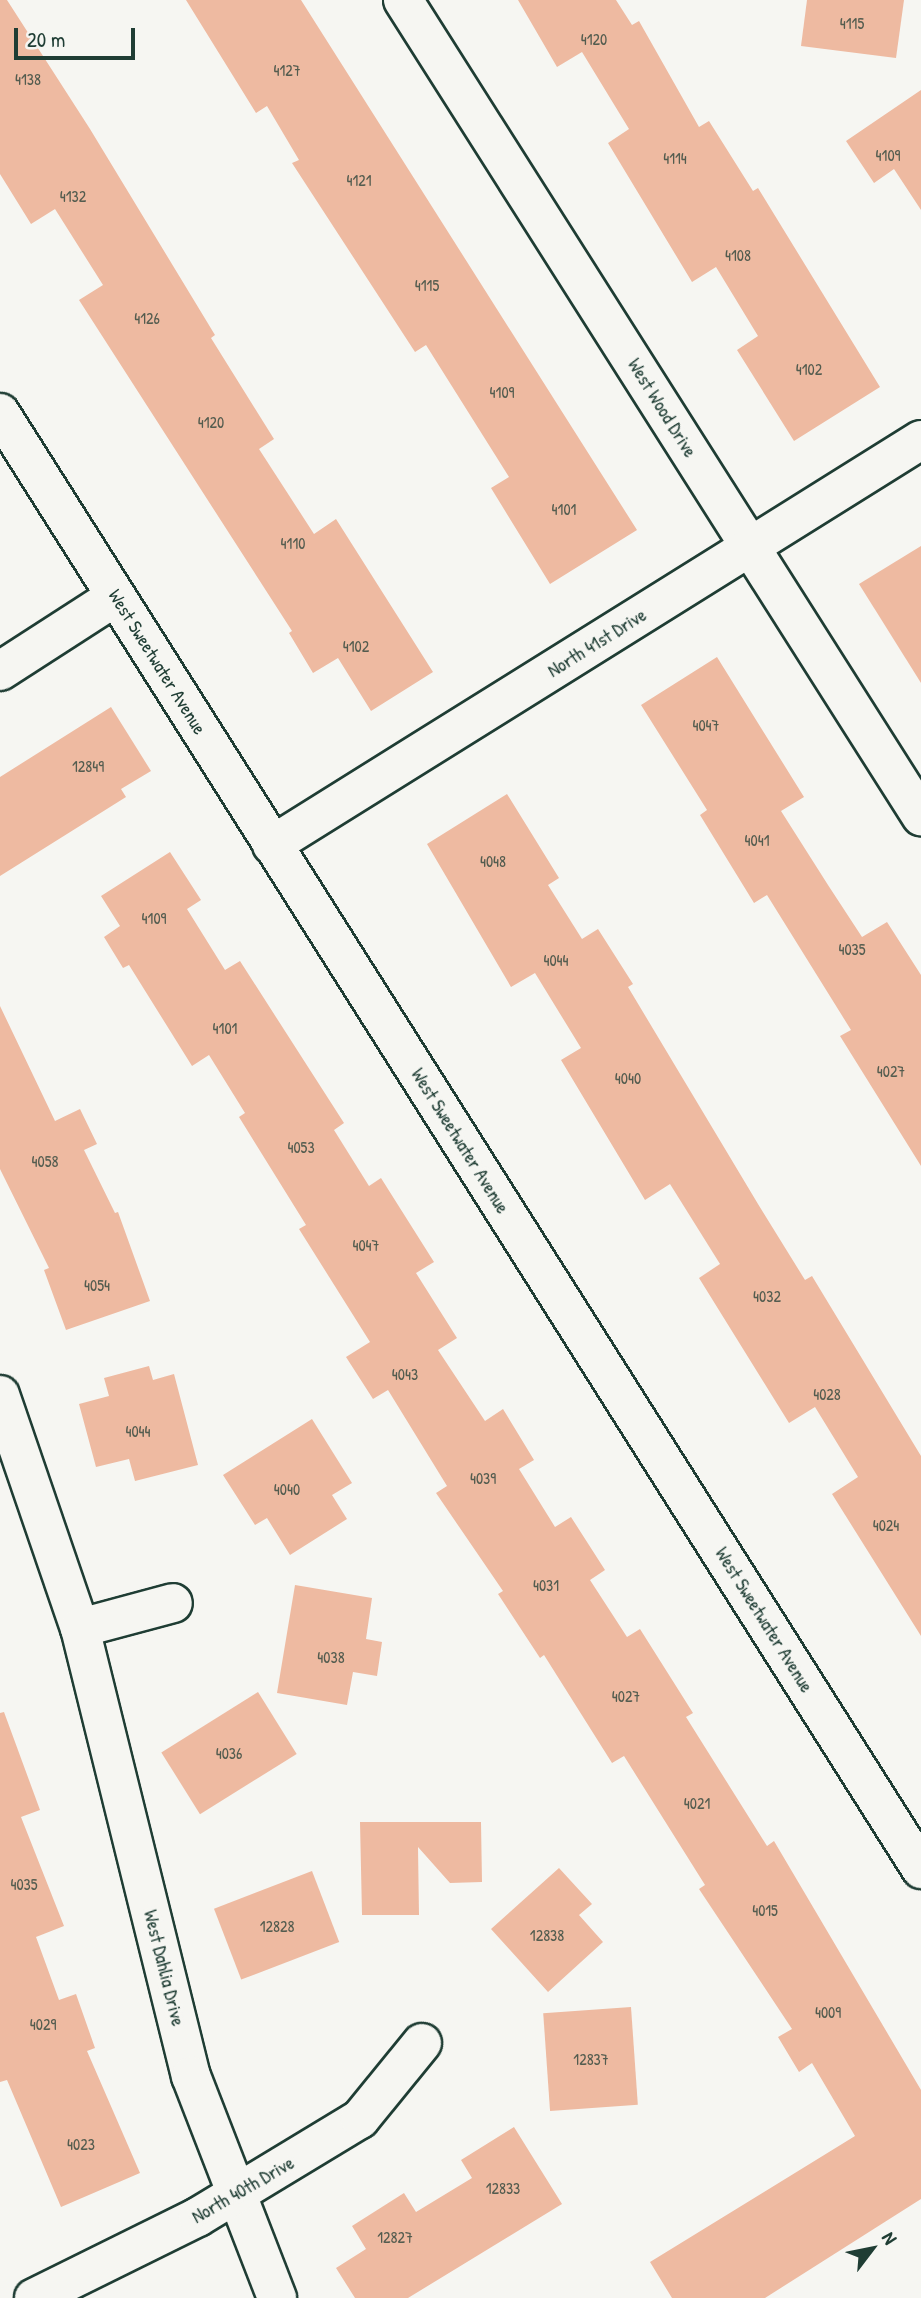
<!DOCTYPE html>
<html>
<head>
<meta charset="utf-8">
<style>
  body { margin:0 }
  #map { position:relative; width:921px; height:2298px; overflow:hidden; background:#f6f6f2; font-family:"Patrick Hand",sans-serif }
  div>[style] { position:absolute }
  .building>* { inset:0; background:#eebaa1; transform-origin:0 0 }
  .roads { filter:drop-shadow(2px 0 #1f3d34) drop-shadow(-2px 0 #1f3d34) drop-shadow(0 2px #1f3d34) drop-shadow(0 -2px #1f3d34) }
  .street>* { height:38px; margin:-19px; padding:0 19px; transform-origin:19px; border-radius:19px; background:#f6f6f2 }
  .secondary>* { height:38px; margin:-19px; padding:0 19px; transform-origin:19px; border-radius:19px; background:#f6f6f2 }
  span { translate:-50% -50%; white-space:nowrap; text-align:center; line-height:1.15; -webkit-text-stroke:7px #f6f6f2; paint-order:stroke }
  .number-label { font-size:16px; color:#535c4f }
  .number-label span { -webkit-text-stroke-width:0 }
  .street-label { font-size:19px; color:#1f3d34 }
  .north { position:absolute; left:837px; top:2214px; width:70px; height:70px; -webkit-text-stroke:5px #f6f6f2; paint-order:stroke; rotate:58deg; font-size:19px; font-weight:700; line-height:28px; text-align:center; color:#1f3d34 }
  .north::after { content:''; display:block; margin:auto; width:24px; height:32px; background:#1f3d34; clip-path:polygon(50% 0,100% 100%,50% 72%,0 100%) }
  .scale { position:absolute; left:14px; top:28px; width:121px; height:32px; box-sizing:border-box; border:4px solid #1f3d34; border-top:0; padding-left:9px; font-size:21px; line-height:24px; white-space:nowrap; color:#1f3d34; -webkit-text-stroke:5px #f6f6f2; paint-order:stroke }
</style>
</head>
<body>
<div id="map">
  <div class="building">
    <i style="clip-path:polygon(0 0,7px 0,90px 129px,215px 335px,211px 338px,274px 439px,259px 449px,314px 534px,336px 519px,433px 672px,371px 711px,338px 658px,313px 673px,289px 633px,292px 631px,79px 300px,103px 285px,55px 209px,31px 224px,0 174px)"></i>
    <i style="clip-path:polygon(186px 0,301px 0,637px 530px,550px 584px,491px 488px,509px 477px,426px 345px,415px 352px,292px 163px,299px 160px,267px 106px,256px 113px)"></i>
    <i style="clip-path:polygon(518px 0,616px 0,632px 25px,639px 21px,699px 127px,709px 121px,753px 191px,758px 188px,880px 387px,794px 441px,737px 350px,758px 336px,716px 267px,692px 282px,608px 143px,629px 129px,582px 52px,557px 67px)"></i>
    <i style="clip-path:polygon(807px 0,904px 0,896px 58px,801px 46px)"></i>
    <i style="clip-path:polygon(921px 90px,921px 210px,894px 169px,874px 183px,846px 141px)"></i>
    <i style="clip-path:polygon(921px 546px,921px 683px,859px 584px)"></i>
    <i style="clip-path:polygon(717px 657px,804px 797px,781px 811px,828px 885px,862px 937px,887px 922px,921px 975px,921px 1166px,840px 1036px,851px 1030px,767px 895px,754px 903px,700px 815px,707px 810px,641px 705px)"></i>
    <i style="clip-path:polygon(111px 707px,151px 771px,121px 789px,126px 797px,0 876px,0 777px)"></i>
    <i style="clip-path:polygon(507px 794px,559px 878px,548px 885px,582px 939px,598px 929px,633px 984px,628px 987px,758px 1204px,805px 1280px,812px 1276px,921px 1456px,921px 1636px,832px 1494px,858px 1477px,815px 1407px,789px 1423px,699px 1278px,720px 1264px,670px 1184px,645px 1200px,561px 1060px,581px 1048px,535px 973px,511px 987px,427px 844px)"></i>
    <i style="clip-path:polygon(170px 852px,201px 900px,187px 909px,225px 970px,240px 961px,344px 1123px,334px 1130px,369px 1186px,381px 1178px,434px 1262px,416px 1273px,457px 1338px,438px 1350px,485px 1421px,503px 1409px,534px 1460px,519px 1469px,555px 1527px,571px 1517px,605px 1570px,590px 1580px,627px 1637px,640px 1629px,693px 1713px,686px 1717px,767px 1846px,774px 1841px,921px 2090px,921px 2199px,765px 2298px,672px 2298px,650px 2262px,855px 2136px,812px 2063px,799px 2072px,778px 2037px,792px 2029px,699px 1889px,705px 1885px,624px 1756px,612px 1763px,544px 1655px,540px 1658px,498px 1594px,503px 1591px,436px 1493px,447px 1486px,388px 1390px,373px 1399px,346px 1357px,370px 1342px,299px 1229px,306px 1225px,239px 1117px,245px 1113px,209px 1055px,192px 1066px,129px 965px,123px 968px,104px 937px,120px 926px,101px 896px)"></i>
    <i style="clip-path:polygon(0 1006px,55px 1121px,80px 1109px,97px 1144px,84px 1150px,115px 1213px,118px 1212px,150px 1301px,66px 1330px,44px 1270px,49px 1268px,0 1169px)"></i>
    <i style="clip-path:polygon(149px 1366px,153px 1380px,174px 1374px,198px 1465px,135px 1481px,129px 1459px,96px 1467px,79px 1404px,109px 1396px,104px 1378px)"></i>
    <i style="clip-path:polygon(312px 1419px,352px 1483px,332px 1495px,347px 1519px,290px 1555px,267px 1518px,255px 1525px,223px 1475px)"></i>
    <i style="clip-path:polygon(295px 1585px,372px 1598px,366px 1639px,382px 1642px,377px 1676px,353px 1672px,347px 1705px,277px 1693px)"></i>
    <i style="left:258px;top:1692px;width:73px;height:114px;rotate:58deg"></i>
    <i style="clip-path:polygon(4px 1712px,40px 1810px,21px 1817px,64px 1926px,36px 1937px,59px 2000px,76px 1994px,95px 2048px,87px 2051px,140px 2173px,61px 2207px,7px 2080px,0 2082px,0 1713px)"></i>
    <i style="clip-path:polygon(360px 1822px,481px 1822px,482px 1882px,450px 1883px,418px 1847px,419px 1915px,362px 1915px)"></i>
    <i style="clip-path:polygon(559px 1868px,592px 1904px,579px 1915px,603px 1942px,548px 1992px,491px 1929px)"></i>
    <i style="left:312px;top:1871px;width:76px;height:105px;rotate:69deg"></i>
    <i style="left:631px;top:2007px;width:98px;height:88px;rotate:86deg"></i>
    <i style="clip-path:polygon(514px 2127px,562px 2204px,408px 2298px,355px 2298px,336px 2268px,366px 2249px,352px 2226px,404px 2193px,416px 2212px,472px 2178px,461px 2160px)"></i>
  </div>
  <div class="roads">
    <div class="street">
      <i style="left:403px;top:0;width:967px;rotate:57.59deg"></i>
      <i style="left:0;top:671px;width:137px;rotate:-32.8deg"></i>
      <i style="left:272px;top:845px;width:765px;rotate:-31.97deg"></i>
      <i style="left:0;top:1395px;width:246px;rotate:71.1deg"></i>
      <i style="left:80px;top:1628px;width:462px;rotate:76.1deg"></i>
      <i style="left:191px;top:2076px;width:238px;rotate:68.8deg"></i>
      <i style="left:80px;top:1628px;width:96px;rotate:-15deg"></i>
      <i style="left:34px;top:2298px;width:183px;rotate:-26.3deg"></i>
      <i style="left:198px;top:2217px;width:189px;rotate:-31.2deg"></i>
      <i style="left:360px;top:2119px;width:98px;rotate:-50.8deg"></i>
    </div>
    <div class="secondary">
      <i style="left:0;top:413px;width:1723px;rotate:57.68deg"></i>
    </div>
  </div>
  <div class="number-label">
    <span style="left:852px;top:23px">4115</span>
    <span style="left:594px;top:39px">4120</span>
    <span style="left:287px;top:70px">4127</span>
    <span style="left:28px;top:79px">4138</span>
    <span style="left:888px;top:155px">4109</span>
    <span style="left:675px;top:158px">4114</span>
    <span style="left:359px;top:180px">4121</span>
    <span style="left:73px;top:196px">4132</span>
    <span style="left:738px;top:255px">4108</span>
    <span style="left:427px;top:285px">4115</span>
    <span style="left:147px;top:318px">4126</span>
    <span style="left:809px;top:369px">4102</span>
    <span style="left:502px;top:392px">4109</span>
    <span style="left:211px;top:422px">4120</span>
    <span style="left:564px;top:509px">4101</span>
    <span style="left:293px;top:543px">4110</span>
    <span style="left:356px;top:646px">4102</span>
    <span style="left:706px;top:725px">4047</span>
    <span style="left:88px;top:766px">12849</span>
    <span style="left:757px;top:840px">4041</span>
    <span style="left:493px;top:861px">4048</span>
    <span style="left:154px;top:918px">4109</span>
    <span style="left:852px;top:949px">4035</span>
    <span style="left:556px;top:960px">4044</span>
    <span style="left:225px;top:1028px">4101</span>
    <span style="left:891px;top:1071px">4027</span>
    <span style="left:628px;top:1078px">4040</span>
    <span style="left:301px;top:1147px">4053</span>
    <span style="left:45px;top:1161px">4058</span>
    <span style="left:366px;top:1245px">4047</span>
    <span style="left:97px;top:1285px">4054</span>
    <span style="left:767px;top:1296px">4032</span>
    <span style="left:405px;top:1374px">4043</span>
    <span style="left:827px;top:1394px">4028</span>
    <span style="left:138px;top:1431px">4044</span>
    <span style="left:483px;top:1478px">4039</span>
    <span style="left:287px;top:1489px">4040</span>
    <span style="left:886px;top:1525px">4024</span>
    <span style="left:546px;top:1585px">4031</span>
    <span style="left:331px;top:1657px">4038</span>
    <span style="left:626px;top:1696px">4027</span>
    <span style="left:229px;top:1753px">4036</span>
    <span style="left:697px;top:1803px">4021</span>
    <span style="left:24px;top:1884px">4035</span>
    <span style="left:765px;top:1910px">4015</span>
    <span style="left:277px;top:1926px">12828</span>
    <span style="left:547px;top:1935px">12838</span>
    <span style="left:828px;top:2012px">4009</span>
    <span style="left:43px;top:2024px">4029</span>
    <span style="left:591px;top:2059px">12837</span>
    <span style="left:81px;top:2144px">4023</span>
    <span style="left:503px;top:2188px">12833</span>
    <span style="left:395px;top:2237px">12827</span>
  </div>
  <div class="street-label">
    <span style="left:662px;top:408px;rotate:58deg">West Wood Drive</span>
    <span style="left:597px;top:643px;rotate:-32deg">North 41st Drive</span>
    <span style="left:157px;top:662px;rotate:58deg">West Sweetwater Avenue</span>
    <span style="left:460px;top:1141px;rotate:58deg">West Sweetwater Avenue</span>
    <span style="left:764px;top:1620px;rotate:58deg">West Sweetwater Avenue</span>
    <span style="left:164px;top:1968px;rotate:76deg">West Dahlia Drive</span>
    <span style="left:243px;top:2190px;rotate:-30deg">North 40th Drive</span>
  </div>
  <div class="north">N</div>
  <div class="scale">20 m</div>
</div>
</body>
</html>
